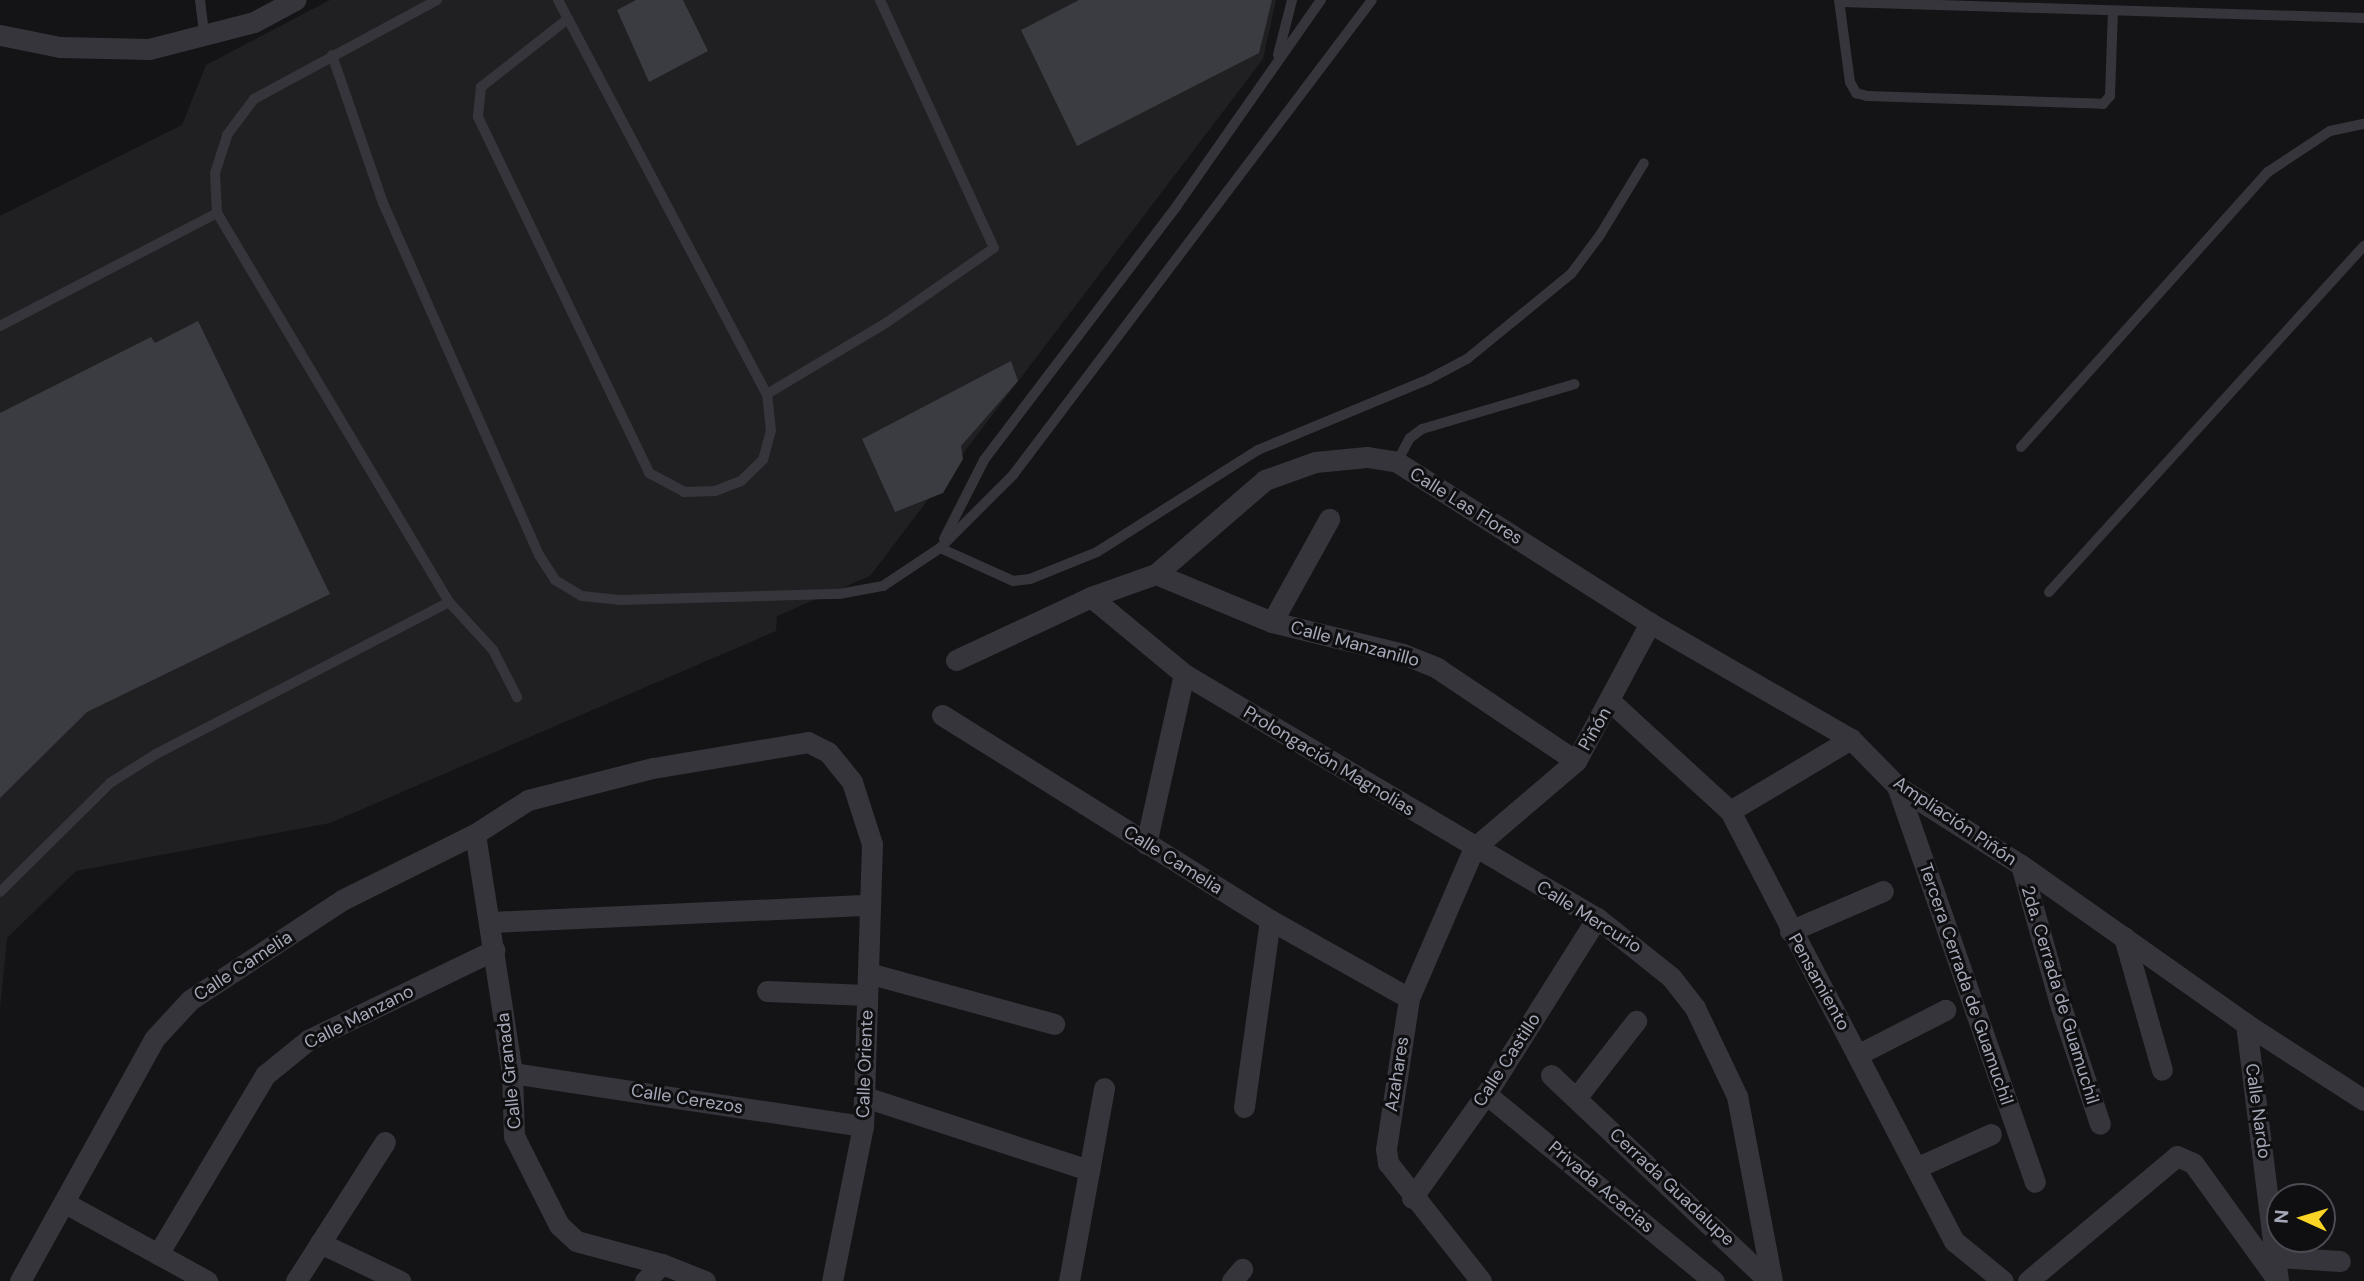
<!DOCTYPE html>
<html>
<head>
<meta charset="utf-8">
<style>
  body { margin:0 }
  #map { position:relative; width:2364px; height:1281px; overflow:hidden; background:#141416; font-family:"DM Sans",sans-serif }
  div>[style] { position:absolute }
  .built>* { inset:0; background:#202023 }
  .building>* { inset:0; background:#3b3c41 }
  .service>* { height:10px; margin:-5px; padding:0 5px; transform-origin:5px; border-radius:5px; background:#35353b }
  .minor>* { height:21px; margin:-10.5px; padding:0 10.5px; transform-origin:10.5px; border-radius:10.5px; background:#35353b }
  span { translate:-50% -50%; white-space:nowrap; text-align:center; line-height:1.15; -webkit-text-stroke:6px #0f0f11; paint-order:stroke }
  .street-label { font-size:18px; color:#a5a8b7 }
  .north { position:absolute; left:2266px; top:1183px; width:70px; height:70px; box-sizing:border-box; background:#0f0f11; border:2px solid #4b4c53; border-radius:50%; rotate:274deg; font-size:19px; font-weight:700; line-height:28px; text-align:center; color:#a5a8b7 }
  .north::after { content:''; display:block; margin:auto; width:24px; height:32px; background:#fbd526; clip-path:polygon(50% 0,100% 100%,50% 72%,0 100%) }
</style>
</head>
<body>
<div id="map">
  <div class="built">
    <i style="clip-path:polygon(330px 0,1276px 0,1263px 59px,870px 576px,777px 616px,776px 631px,330px 823px,76px 871px,7px 938px,0 1009px,0 216px,182px 125px,206px 65px)"></i>
  </div>
  <div class="building">
    <i style="clip-path:polygon(636px 0,683px 0,708px 51px,649px 82px,617px 10px)"></i>
    <i style="clip-path:polygon(1079px 0,1272px 0,1259px 53px,1077px 146px,1021px 30px)"></i>
    <i style="clip-path:polygon(198px 321px,330px 594px,87px 712px,0 798px,0 413px,151px 337px,155px 343px)"></i>
    <i style="clip-path:polygon(1011px 361px,1018px 381px,961px 446px,963px 459px,943px 493px,895px 512px,862px 439px)"></i>
  </div>
  <div class="service">
    <i style="left:200px;top:0;width:35px;rotate:83deg"></i>
    <i style="left:558px;top:0;width:446px;rotate:62.1deg"></i>
    <i style="left:767px;top:394px;width:139px;rotate:-30.8deg"></i>
    <i style="left:886px;top:323px;width:131px;rotate:-34.8deg"></i>
    <i style="left:994px;top:248px;width:273px;rotate:-114.7deg"></i>
    <i style="left:1839px;top:0;width:83px;rotate:82.4deg"></i>
    <i style="left:1850px;top:82px;width:13px;rotate:61deg"></i>
    <i style="left:1856px;top:93px;width:11px;rotate:15deg"></i>
    <i style="left:1867px;top:96px;width:236px;rotate:1.9deg"></i>
    <i style="left:2103px;top:104px;width:11px;rotate:-49deg"></i>
    <i style="left:2110px;top:96px;width:84px;rotate:-88deg"></i>
    <i style="left:1841px;top:2px;width:523px;rotate:1.75deg"></i>
    <i style="left:565px;top:21px;width:107px;rotate:141.8deg"></i>
    <i style="left:481px;top:87px;width:30px;rotate:96deg"></i>
    <i style="left:478px;top:117px;width:395px;rotate:64.3deg"></i>
    <i style="left:649px;top:473px;width:40px;rotate:28deg"></i>
    <i style="left:684px;top:492px;width:31px;rotate:-2deg"></i>
    <i style="left:715px;top:491px;width:28px;rotate:-21deg"></i>
    <i style="left:741px;top:481px;width:30px;rotate:-44deg"></i>
    <i style="left:763px;top:460px;width:30px;rotate:-75deg"></i>
    <i style="left:771px;top:431px;width:37px;rotate:-96deg"></i>
    <i style="left:332px;top:55px;width:157px;rotate:71deg"></i>
    <i style="left:383px;top:203px;width:385px;rotate:66.1deg"></i>
    <i style="left:539px;top:555px;width:30px;rotate:57deg"></i>
    <i style="left:555px;top:580px;width:31px;rotate:31deg"></i>
    <i style="left:582px;top:596px;width:37px;rotate:6deg"></i>
    <i style="left:619px;top:600px;width:220px;rotate:-1.6deg"></i>
    <i style="left:839px;top:594px;width:45px;rotate:-10.3deg"></i>
    <i style="left:883px;top:586px;width:69px;rotate:-33.7deg"></i>
    <i style="left:940px;top:548px;width:103px;rotate:-45deg"></i>
    <i style="left:1013px;top:475px;width:595px;rotate:-52.92deg"></i>
    <i style="left:1278px;top:55px;width:57px;rotate:-75.7deg"></i>
    <i style="left:0;top:326px;width:245px;rotate:-27.5deg"></i>
    <i style="left:2021px;top:447px;width:370px;rotate:-48.1deg"></i>
    <i style="left:2268px;top:172px;width:74px;rotate:-33.5deg"></i>
    <i style="left:2330px;top:131px;width:35px;rotate:-12deg"></i>
    <i style="left:1397px;top:462px;width:27px;rotate:-62deg"></i>
    <i style="left:1410px;top:438px;width:15px;rotate:-37deg"></i>
    <i style="left:1422px;top:429px;width:159px;rotate:-16.4deg"></i>
    <i style="left:944px;top:539px;width:89px;rotate:-63.1deg"></i>
    <i style="left:984px;top:460px;width:318px;rotate:-52.8deg"></i>
    <i style="left:1176px;top:207px;width:253px;rotate:-55deg"></i>
    <i style="left:940px;top:548px;width:80px;rotate:24.3deg"></i>
    <i style="left:1013px;top:581px;width:17px;rotate:-7deg"></i>
    <i style="left:1030px;top:579px;width:72px;rotate:-21.9deg"></i>
    <i style="left:1097px;top:552px;width:191px;rotate:-32.4deg"></i>
    <i style="left:1258px;top:450px;width:185px;rotate:-22.5deg"></i>
    <i style="left:1429px;top:379px;width:43px;rotate:-27.8deg"></i>
    <i style="left:1467px;top:359px;width:134px;rotate:-39.3deg"></i>
    <i style="left:1571px;top:274px;width:49px;rotate:-53.4deg"></i>
    <i style="left:1600px;top:235px;width:84px;rotate:-58.6deg"></i>
    <i style="left:2049px;top:592px;width:468px;rotate:-47.7deg"></i>
    <i style="left:449px;top:602px;width:65px;rotate:47.5deg"></i>
    <i style="left:493px;top:650px;width:53px;rotate:62.9deg"></i>
    <i style="left:0;top:892px;width:155px;rotate:-44.7deg"></i>
    <i style="left:110px;top:783px;width:54px;rotate:-32.2deg"></i>
    <i style="left:156px;top:754px;width:330px;rotate:-27.4deg"></i>
    <i style="left:449px;top:602px;width:453px;rotate:-120.8deg"></i>
    <i style="left:217px;top:213px;width:40px;rotate:-92.9deg"></i>
    <i style="left:215px;top:173px;width:40px;rotate:-72deg"></i>
    <i style="left:227px;top:135px;width:45px;rotate:-53.1deg"></i>
    <i style="left:254px;top:99px;width:208px;rotate:-28.4deg"></i>
  </div>
  <div class="minor">
    <i style="left:0;top:35px;width:61px;rotate:11.3deg"></i>
    <i style="left:60px;top:47px;width:89px;rotate:1.3deg"></i>
    <i style="left:149px;top:49px;width:108px;rotate:-14.4deg"></i>
    <i style="left:254px;top:22px;width:47px;rotate:-28.2deg"></i>
    <i style="left:1156px;top:574px;width:126px;rotate:22.5deg"></i>
    <i style="left:1272px;top:622px;width:135px;rotate:13.7deg"></i>
    <i style="left:1403px;top:654px;width:37px;rotate:22deg"></i>
    <i style="left:1437px;top:668px;width:167px;rotate:33.8deg"></i>
    <i style="left:1091px;top:597px;width:121px;rotate:39.6deg"></i>
    <i style="left:1184px;top:674px;width:480px;rotate:30.6deg"></i>
    <i style="left:1597px;top:918px;width:95px;rotate:38.6deg"></i>
    <i style="left:1671px;top:977px;width:39px;rotate:52deg"></i>
    <i style="left:1695px;top:1008px;width:98px;rotate:64.5deg"></i>
    <i style="left:1737px;top:1096px;width:188px;rotate:79.3deg"></i>
    <i style="left:1272px;top:622px;width:118px;rotate:-61deg"></i>
    <i style="left:956px;top:660px;width:149px;rotate:-25deg"></i>
    <i style="left:1091px;top:597px;width:69px;rotate:-19.5deg"></i>
    <i style="left:1156px;top:574px;width:144px;rotate:-40.8deg"></i>
    <i style="left:1265px;top:480px;width:53px;rotate:-19.8deg"></i>
    <i style="left:1315px;top:462px;width:52px;rotate:-5.5deg"></i>
    <i style="left:1367px;top:457px;width:30px;rotate:9deg"></i>
    <i style="left:1397px;top:462px;width:300px;rotate:32.5deg"></i>
    <i style="left:1611px;top:702px;width:161px;rotate:42.5deg"></i>
    <i style="left:1730px;top:811px;width:485px;rotate:62.5deg"></i>
    <i style="left:1954px;top:1241px;width:63px;rotate:39.2deg"></i>
    <i style="left:942px;top:715px;width:387px;rotate:32deg"></i>
    <i style="left:1270px;top:920px;width:159px;rotate:29.3deg"></i>
    <i style="left:1897px;top:786px;width:419px;rotate:70.8deg"></i>
    <i style="left:1730px;top:811px;width:141px;rotate:-30.8deg"></i>
    <i style="left:475px;top:834px;width:242px;rotate:81.2deg"></i>
    <i style="left:512px;top:1073px;width:63px;rotate:88.2deg"></i>
    <i style="left:514px;top:1136px;width:100px;rotate:63.2deg"></i>
    <i style="left:559px;top:1225px;width:23px;rotate:43deg"></i>
    <i style="left:576px;top:1241px;width:89px;rotate:15deg"></i>
    <i style="left:662px;top:1264px;width:46px;rotate:21.6deg"></i>
    <i style="left:1146px;top:844px;width:174px;rotate:-77.4deg"></i>
    <i style="left:2021px;top:865px;width:148px;rotate:74.3deg"></i>
    <i style="left:2061px;top:1007px;width:123px;rotate:71.6deg"></i>
    <i style="left:490px;top:922px;width:379px;rotate:-2.6deg"></i>
    <i style="left:1790px;top:931px;width:101px;rotate:-23.3deg"></i>
    <i style="left:2124px;top:937px;width:138px;rotate:74.1deg"></i>
    <i style="left:868px;top:973px;width:193px;rotate:15.3deg"></i>
    <i style="left:767px;top:991px;width:100px;rotate:2.3deg"></i>
    <i style="left:2246px;top:1024px;width:259px;rotate:82.9deg"></i>
    <i style="left:1859px;top:1054px;width:97px;rotate:-27.1deg"></i>
    <i style="left:512px;top:1073px;width:355px;rotate:8.6deg"></i>
    <i style="left:1551px;top:1075px;width:296px;rotate:43.4deg"></i>
    <i style="left:1486px;top:1094px;width:295px;rotate:39.4deg"></i>
    <i style="left:865px;top:1097px;width:236px;rotate:18.1deg"></i>
    <i style="left:1576px;top:1098px;width:98px;rotate:-52.1deg"></i>
    <i style="left:1244px;top:1107px;width:189px;rotate:-82.1deg"></i>
    <i style="left:1918px;top:1167px;width:80px;rotate:-24.3deg"></i>
    <i style="left:1412px;top:1198px;width:128px;rotate:-54.6deg"></i>
    <i style="left:1486px;top:1094px;width:208px;rotate:-57.8deg"></i>
    <i style="left:67px;top:1204px;width:160px;rotate:28.8deg"></i>
    <i style="left:320px;top:1243px;width:89px;rotate:25.4deg"></i>
    <i style="left:158px;top:1254px;width:209px;rotate:-59.1deg"></i>
    <i style="left:265px;top:1075px;width:55px;rotate:-39.1deg"></i>
    <i style="left:308px;top:1040px;width:207px;rotate:-25.8deg"></i>
    <i style="left:2279px;top:1257px;width:61px;rotate:3.8deg"></i>
    <i style="left:20px;top:1281px;width:277px;rotate:-61deg"></i>
    <i style="left:154px;top:1039px;width:53px;rotate:-47.3deg"></i>
    <i style="left:190px;top:1000px;width:182px;rotate:-33.3deg"></i>
    <i style="left:342px;top:900px;width:148px;rotate:-26.4deg"></i>
    <i style="left:475px;top:834px;width:63px;rotate:-32.7deg"></i>
    <i style="left:528px;top:800px;width:129px;rotate:-14.4deg"></i>
    <i style="left:653px;top:768px;width:157px;rotate:-9.5deg"></i>
    <i style="left:808px;top:742px;width:22px;rotate:27deg"></i>
    <i style="left:828px;top:752px;width:38px;rotate:51deg"></i>
    <i style="left:852px;top:782px;width:65px;rotate:72.1deg"></i>
    <i style="left:872px;top:844px;width:282px;rotate:91.8deg"></i>
    <i style="left:863px;top:1126px;width:158px;rotate:101.3deg"></i>
    <i style="left:296px;top:1281px;width:165px;rotate:-57.4deg"></i>
    <i style="left:645px;top:1281px;width:24px;rotate:-45deg"></i>
    <i style="left:1069px;top:1281px;width:196px;rotate:-79.7deg"></i>
    <i style="left:1232px;top:1281px;width:16px;rotate:-50deg"></i>
    <i style="left:1481px;top:1281px;width:150px;rotate:-128.2deg"></i>
    <i style="left:1388px;top:1163px;width:14px;rotate:-98deg"></i>
    <i style="left:1386px;top:1149px;width:153px;rotate:-81.3deg"></i>
    <i style="left:1409px;top:998px;width:163px;rotate:-66.6deg"></i>
    <i style="left:1474px;top:848px;width:134px;rotate:-40.5deg"></i>
    <i style="left:1576px;top:761px;width:157px;rotate:-61.8deg"></i>
    <i style="left:1650px;top:623px;width:232px;rotate:30deg"></i>
    <i style="left:1851px;top:739px;width:66px;rotate:45.6deg"></i>
    <i style="left:1897px;top:786px;width:147px;rotate:32.5deg"></i>
    <i style="left:2021px;top:865px;width:276px;rotate:35.2deg"></i>
    <i style="left:2246px;top:1024px;width:140px;rotate:32.8deg"></i>
    <i style="left:2028px;top:1281px;width:194px;rotate:-40deg"></i>
    <i style="left:2177px;top:1156px;width:17px;rotate:24deg"></i>
    <i style="left:2193px;top:1163px;width:145px;rotate:54.2deg"></i>
  </div>
  <div class="street-label">
    <span style="left:1466px;top:506px;rotate:32deg">Calle Las Flores</span>
    <span style="left:1355px;top:644px;rotate:15deg">Calle Manzanillo</span>
    <span style="left:1595px;top:729px;rotate:-60deg">Piñón</span>
    <span style="left:1329px;top:761px;rotate:31deg">Prolongación Magnolias</span>
    <span style="left:1955px;top:821px;rotate:34deg">Ampliación Piñón</span>
    <span style="left:1173px;top:860px;rotate:32deg">Calle Camelia</span>
    <span style="left:1589px;top:917px;rotate:32deg">Calle Mercurio</span>
    <span style="left:243px;top:966px;rotate:-33deg">Calle Camelia</span>
    <span style="left:1819px;top:982px;rotate:61deg">Pensamiento</span>
    <span style="left:1966px;top:984px;rotate:71deg">Tercera Cerrada de Guamuchil</span>
    <span style="left:2060px;top:995px;rotate:73deg">2da. Cerrada de Guamuchil</span>
    <span style="left:359px;top:1017px;rotate:-27deg">Calle Manzano</span>
    <span style="left:1507px;top:1060px;rotate:-57deg">Calle Castillo</span>
    <span style="left:865px;top:1064px;rotate:-88deg">Calle Oriente</span>
    <span style="left:509px;top:1071px;rotate:-96deg">Calle Granada</span>
    <span style="left:1397px;top:1074px;rotate:-81deg">Azahares</span>
    <span style="left:687px;top:1099px;rotate:9deg">Calle Cerezos</span>
    <span style="left:2258px;top:1111px;rotate:82deg">Calle Nardo</span>
    <span style="left:1601px;top:1187px;rotate:40deg">Privada Acacias</span>
    <span style="left:1672px;top:1187px;rotate:43deg">Cerrada Guadalupe</span>
  </div>
  <div class="north">N</div>
</div>
</body>
</html>
